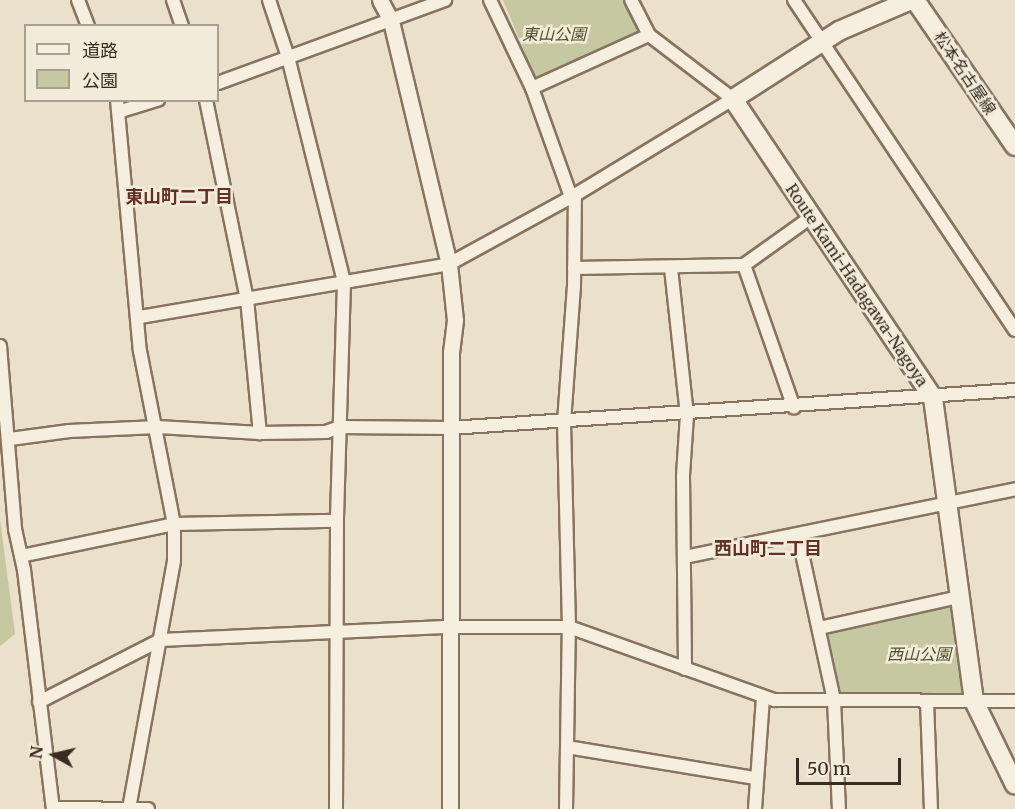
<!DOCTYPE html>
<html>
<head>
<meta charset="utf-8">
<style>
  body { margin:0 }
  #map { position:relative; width:1015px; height:809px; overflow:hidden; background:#ebe0cb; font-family:Merriweather,"Noto Sans JP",serif }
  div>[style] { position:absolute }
  .green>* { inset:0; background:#c5c8a0 }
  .roads { filter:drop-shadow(2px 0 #867461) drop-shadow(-2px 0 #867461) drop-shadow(0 2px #867461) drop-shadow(0 -2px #867461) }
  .minor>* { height:12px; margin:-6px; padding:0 6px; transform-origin:6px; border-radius:6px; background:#f6eede }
  .tertiary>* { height:15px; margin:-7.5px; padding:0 7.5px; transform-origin:7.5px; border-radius:7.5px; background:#f6eede }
  .secondary>* { height:18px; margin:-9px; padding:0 9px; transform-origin:9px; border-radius:9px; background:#f6eede }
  span { translate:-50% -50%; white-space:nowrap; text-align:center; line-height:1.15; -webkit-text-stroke:5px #f3ebda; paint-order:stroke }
  .park-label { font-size:16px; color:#4a532b; font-style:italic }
  .street-label { font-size:16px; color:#382c22 }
  .neighbourhood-label { font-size:18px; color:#613126; font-weight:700 }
  .legend { position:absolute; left:24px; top:24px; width:195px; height:78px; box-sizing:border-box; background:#f3ebda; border:2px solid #a89f90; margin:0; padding:8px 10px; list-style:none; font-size:18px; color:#382c22 }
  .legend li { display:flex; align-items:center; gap:12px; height:30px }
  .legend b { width:30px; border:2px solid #a89f90 }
  .north { position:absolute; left:24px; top:725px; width:60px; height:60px; -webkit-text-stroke:4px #f3ebda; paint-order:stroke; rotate:278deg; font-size:16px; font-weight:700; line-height:24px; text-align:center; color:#382c22 }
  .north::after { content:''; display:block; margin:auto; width:21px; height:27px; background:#382c22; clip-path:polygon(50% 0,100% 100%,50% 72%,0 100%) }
  .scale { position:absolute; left:796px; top:758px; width:105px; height:27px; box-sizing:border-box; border:3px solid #382c22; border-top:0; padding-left:8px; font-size:18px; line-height:21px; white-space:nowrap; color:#382c22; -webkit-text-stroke:4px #f3ebda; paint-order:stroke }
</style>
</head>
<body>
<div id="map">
  <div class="green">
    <i style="clip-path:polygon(503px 0,624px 0,642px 32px,536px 80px)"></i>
    <i style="clip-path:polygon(0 519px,15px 634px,0 646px)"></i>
    <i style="clip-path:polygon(954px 604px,967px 695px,839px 695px,826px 633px)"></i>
  </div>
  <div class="roads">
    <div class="minor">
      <i style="left:78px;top:0;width:28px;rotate:69deg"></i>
      <i style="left:173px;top:0;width:28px;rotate:71deg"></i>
      <i style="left:269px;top:0;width:60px;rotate:71.6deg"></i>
      <i style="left:288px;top:57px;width:232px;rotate:76deg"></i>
      <i style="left:344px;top:282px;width:239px;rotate:91.7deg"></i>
      <i style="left:337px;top:521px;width:288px;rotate:90.2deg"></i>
      <i style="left:490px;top:0;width:98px;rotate:64.5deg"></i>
      <i style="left:532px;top:88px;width:116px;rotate:70.3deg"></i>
      <i style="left:794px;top:0;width:397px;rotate:56.2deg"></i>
      <i style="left:218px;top:83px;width:242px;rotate:-20.1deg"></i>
      <i style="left:532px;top:88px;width:128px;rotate:-24.4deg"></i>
      <i style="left:117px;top:100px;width:252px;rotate:84.8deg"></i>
      <i style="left:140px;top:351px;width:176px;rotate:78.9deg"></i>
      <i style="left:174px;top:524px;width:37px;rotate:90deg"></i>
      <i style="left:174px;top:561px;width:251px;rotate:100.3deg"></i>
      <i style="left:206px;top:100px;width:203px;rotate:78.4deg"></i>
      <i style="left:247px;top:299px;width:135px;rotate:84.5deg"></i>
      <i style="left:121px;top:111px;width:39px;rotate:-17deg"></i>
      <i style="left:744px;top:265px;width:151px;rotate:70.7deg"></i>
      <i style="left:574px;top:268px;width:170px;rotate:-1deg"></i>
      <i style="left:744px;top:265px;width:81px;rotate:-35.5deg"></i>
      <i style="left:671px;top:268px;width:148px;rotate:83.8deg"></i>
      <i style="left:687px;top:415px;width:61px;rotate:93.8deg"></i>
      <i style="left:683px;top:476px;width:193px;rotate:89.4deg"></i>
      <i style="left:140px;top:317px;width:314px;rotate:-9.7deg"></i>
      <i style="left:449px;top:264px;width:144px;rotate:-28.7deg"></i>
      <i style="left:575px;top:195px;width:185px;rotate:-31.3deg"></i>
      <i style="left:733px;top:99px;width:106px;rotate:-142.7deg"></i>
      <i style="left:649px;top:35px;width:39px;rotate:-117deg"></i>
      <i style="left:0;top:346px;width:184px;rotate:85.3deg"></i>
      <i style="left:15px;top:529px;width:42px;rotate:77.6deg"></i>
      <i style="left:24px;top:570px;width:241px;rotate:83.1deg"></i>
      <i style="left:10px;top:439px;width:60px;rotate:-7.7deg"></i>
      <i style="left:69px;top:431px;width:89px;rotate:-2.6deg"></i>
      <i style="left:158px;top:427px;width:102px;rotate:3.4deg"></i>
      <i style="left:260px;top:433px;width:66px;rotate:-0.9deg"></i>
      <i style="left:326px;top:432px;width:15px;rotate:-20deg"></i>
      <i style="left:340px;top:427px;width:110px;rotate:0.5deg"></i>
      <i style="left:450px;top:428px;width:566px;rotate:-3.85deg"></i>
      <i style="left:798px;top:535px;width:169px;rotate:77.7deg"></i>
      <i style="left:834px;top:700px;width:109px;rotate:87.4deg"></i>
      <i style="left:21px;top:556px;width:156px;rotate:-11.8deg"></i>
      <i style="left:174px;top:524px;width:163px;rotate:-1.1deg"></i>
      <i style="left:685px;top:557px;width:337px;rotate:-11.6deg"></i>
      <i style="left:819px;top:628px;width:143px;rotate:-12.5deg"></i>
      <i style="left:927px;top:701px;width:108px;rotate:87.9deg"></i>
      <i style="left:39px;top:702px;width:136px;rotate:-27.1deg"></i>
      <i style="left:160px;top:640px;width:290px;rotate:-2.6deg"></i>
      <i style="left:450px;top:627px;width:119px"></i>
      <i style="left:569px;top:627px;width:218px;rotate:19.6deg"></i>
      <i style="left:774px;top:700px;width:241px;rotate:0.2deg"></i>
      <i style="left:567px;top:747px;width:191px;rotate:9.4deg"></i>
      <i style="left:53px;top:808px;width:95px;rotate:0.6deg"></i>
      <i style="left:566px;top:809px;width:182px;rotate:-89.1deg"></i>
      <i style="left:569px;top:627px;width:205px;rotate:-91.4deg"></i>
      <i style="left:564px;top:422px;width:136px;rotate:-85.8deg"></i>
      <i style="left:574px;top:286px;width:91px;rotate:-89.4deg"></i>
      <i style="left:755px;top:809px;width:112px;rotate:-85.9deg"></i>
    </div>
    <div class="tertiary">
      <i style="left:380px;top:0;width:24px;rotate:62deg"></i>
      <i style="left:391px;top:21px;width:250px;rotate:76.6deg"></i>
      <i style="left:449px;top:264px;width:56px;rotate:83.9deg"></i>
      <i style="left:455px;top:320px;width:32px;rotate:97deg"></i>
      <i style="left:451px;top:352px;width:457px;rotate:90.1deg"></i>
    </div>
    <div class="secondary">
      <i style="left:911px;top:0;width:78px;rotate:156.7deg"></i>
      <i style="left:839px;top:31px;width:126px;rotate:147.3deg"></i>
      <i style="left:733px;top:99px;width:360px;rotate:56.2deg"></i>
      <i style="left:933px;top:398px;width:306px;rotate:82.3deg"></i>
      <i style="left:974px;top:701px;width:93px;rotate:64deg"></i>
      <i style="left:915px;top:0;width:177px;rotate:55.6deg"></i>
    </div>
  </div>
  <div class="park-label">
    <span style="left:554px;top:34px">東山公園</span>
    <span style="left:919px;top:654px">西山公園</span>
  </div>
  <div class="street-label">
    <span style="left:965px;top:73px;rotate:56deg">松本名古屋線</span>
    <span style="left:857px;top:285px;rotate:56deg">Route Kami-Hadagawa-Nagoya</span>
  </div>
  <div class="neighbourhood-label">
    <span style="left:179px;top:197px">東山町二丁目</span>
    <span style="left:768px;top:549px">西山町二丁目</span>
  </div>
  <ul class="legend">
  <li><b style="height:8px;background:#f6eede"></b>道路</li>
  <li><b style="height:16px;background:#c5c8a0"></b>公園</li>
  </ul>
  <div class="north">N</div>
  <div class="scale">50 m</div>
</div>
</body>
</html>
